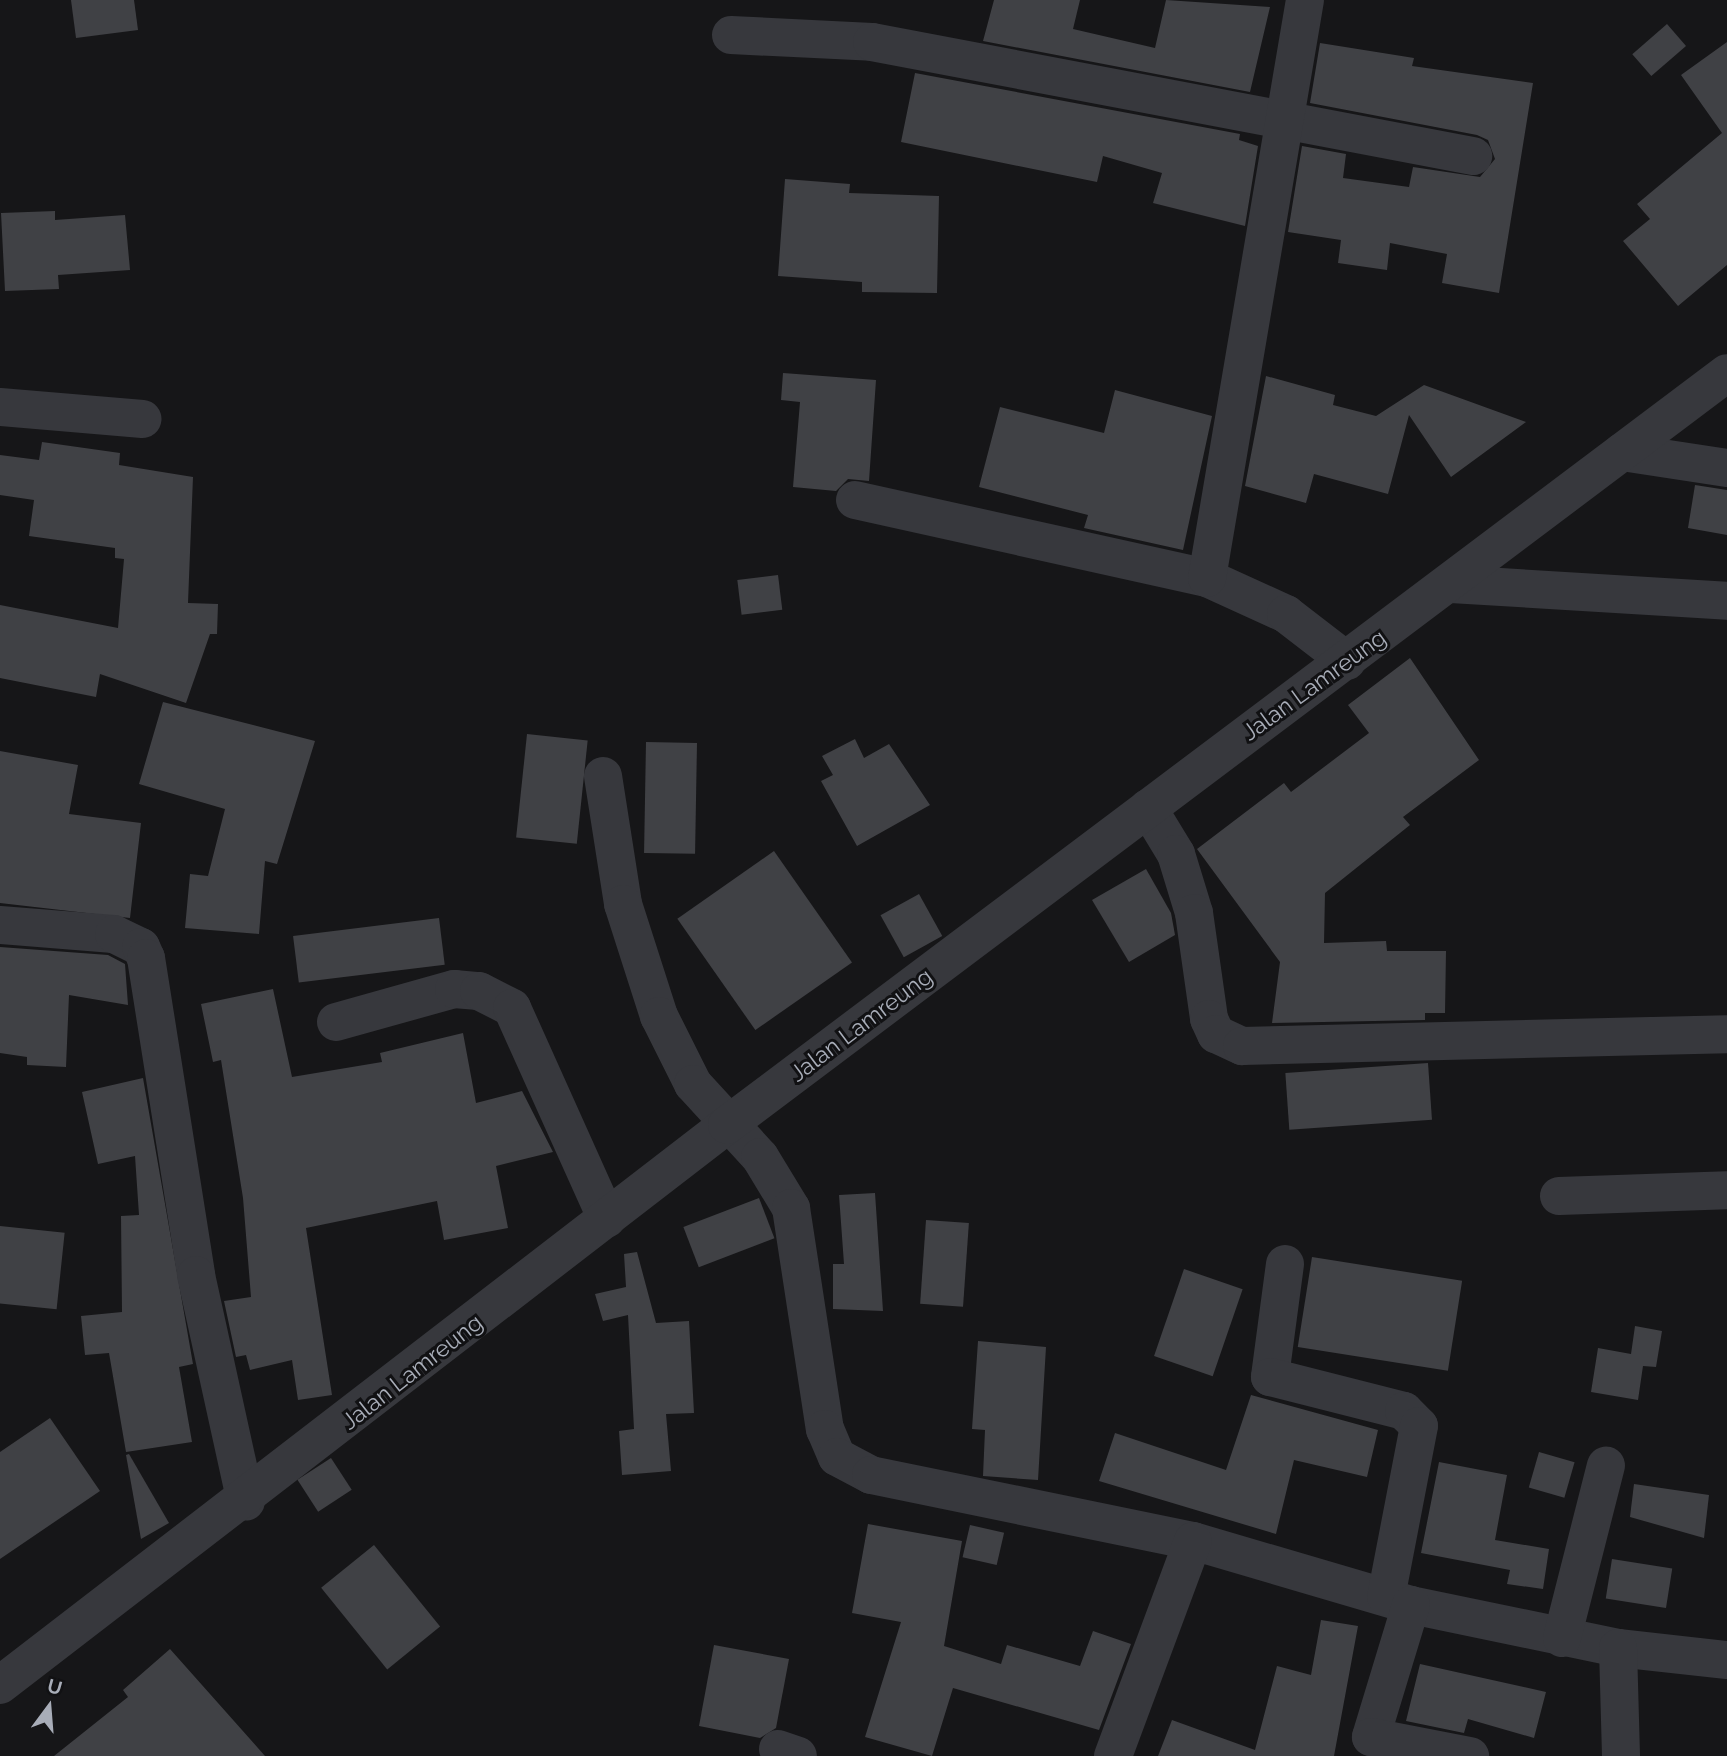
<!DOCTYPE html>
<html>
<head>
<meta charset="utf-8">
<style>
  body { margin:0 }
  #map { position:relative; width:1727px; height:1756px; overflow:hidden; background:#161618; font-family:Raleway,sans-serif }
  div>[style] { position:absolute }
  .building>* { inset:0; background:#404145; transform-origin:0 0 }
  .minor>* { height:38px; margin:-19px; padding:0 19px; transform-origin:19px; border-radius:19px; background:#37383d }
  span { translate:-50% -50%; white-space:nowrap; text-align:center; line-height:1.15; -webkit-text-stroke:6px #111113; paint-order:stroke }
  .street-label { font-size:23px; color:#a8adb8 }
  .north { position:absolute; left:14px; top:1672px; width:70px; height:70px; -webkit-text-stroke:5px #111113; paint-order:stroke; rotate:16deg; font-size:19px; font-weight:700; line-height:28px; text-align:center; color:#a8adb8 }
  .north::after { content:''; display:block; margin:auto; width:24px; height:32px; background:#a8adb8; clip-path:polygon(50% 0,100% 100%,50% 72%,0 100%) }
</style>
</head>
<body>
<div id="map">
  <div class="building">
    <i style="clip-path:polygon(71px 0,134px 0,138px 30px,76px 38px)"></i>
    <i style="clip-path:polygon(994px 0,1080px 0,1073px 29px,1155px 48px,1166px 0,1270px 7px,1250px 92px,983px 41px)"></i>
    <i style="left:1667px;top:24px;width:29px;height:46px;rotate:49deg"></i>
    <i style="clip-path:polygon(1727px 42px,1727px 265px,1678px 306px,1623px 241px,1650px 219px,1637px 204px,1722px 133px,1681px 75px)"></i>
    <i style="clip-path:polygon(1320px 43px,1414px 58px,1412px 66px,1533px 83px,1499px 293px,1442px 283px,1447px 254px,1390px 243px,1387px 270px,1338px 263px,1341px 240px,1288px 232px,1302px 146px,1346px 154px,1343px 178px,1409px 187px,1413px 167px,1480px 177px,1495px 159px,1488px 140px,1477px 135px,1310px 103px)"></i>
    <i style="clip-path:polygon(915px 73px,1240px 134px,1239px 140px,1258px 146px,1245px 226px,1153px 203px,1162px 173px,1103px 156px,1097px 182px,901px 142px)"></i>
    <i style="clip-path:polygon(785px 179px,850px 184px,849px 193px,939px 196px,937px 293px,862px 292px,862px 282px,778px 276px)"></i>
    <i style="clip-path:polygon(55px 211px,55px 220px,125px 215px,130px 270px,58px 275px,59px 289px,5px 291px,1px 213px)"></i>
    <i style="clip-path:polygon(783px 373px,876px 380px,869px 481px,848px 479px,836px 491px,793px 487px,800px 402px,781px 400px)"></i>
    <i style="clip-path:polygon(1266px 376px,1335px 395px,1333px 405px,1376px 416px,1424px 385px,1526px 422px,1451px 477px,1409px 415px,1388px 494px,1314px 474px,1306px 503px,1245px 486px)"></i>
    <i style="clip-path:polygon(1115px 390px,1212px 416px,1183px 550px,1084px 528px,1088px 515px,979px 487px,1000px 407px,1104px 433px)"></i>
    <i style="clip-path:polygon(42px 442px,120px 453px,119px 465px,193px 477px,188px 603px,218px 604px,217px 634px,210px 634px,186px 703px,100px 674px,96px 697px,0 678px,0 605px,118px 628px,124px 559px,115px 558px,115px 548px,29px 536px,34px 500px,0 495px,0 455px,39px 460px)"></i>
    <i style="clip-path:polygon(1695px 485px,1727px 490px,1727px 535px,1688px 528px)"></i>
    <i style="left:778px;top:575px;width:35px;height:41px;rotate:83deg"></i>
    <i style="clip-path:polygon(1410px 658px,1479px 760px,1403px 817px,1410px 825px,1325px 893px,1324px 943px,1386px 941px,1387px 951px,1446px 951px,1445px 1013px,1425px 1013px,1425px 1020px,1272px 1023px,1280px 962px,1197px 849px,1284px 783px,1291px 792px,1369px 733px,1348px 705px)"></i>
    <i style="clip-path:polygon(163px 702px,315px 741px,277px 864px,265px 861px,259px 934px,185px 928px,190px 874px,208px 876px,225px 809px,139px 784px)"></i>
    <i style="left:527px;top:734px;width:61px;height:104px;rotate:6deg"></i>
    <i style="clip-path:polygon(855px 739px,864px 758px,889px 744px,930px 805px,857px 846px,821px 781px,833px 775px,822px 756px)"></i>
    <i style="left:646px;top:742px;width:51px;height:111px;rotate:1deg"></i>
    <i style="clip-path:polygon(0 751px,78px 765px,69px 814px,141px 823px,130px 918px,0 903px)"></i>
    <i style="left:774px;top:851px;width:136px;height:118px;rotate:55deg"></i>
    <i style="clip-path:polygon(1146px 869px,1171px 913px,1175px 935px,1129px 962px,1092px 900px)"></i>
    <i style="left:919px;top:894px;width:48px;height:44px;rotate:61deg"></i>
    <i style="left:439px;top:918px;width:47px;height:147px;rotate:83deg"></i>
    <i style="clip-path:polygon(0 947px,108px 955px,125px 964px,128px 1005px,69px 995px,66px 1067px,27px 1065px,27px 1057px,0 1053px)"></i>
    <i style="clip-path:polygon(273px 989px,292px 1077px,382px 1062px,380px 1053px,463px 1033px,476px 1103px,522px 1091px,553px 1152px,496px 1166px,508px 1228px,444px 1240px,437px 1201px,306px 1228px,332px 1395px,298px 1400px,292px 1360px,250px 1370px,246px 1355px,236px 1357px,224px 1301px,251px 1297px,243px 1198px,221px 1060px,213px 1062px,201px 1004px)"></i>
    <i style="left:1428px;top:1063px;width:57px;height:143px;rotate:86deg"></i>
    <i style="clip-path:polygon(143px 1078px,193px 1364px,179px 1367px,192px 1442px,126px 1452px,109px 1353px,85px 1355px,81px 1316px,122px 1312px,121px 1216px,139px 1215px,135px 1156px,98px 1164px,82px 1092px)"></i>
    <i style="clip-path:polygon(875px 1193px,883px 1311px,833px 1309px,833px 1264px,844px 1264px,839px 1195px)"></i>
    <i style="left:759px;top:1198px;width:43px;height:81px;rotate:69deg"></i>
    <i style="left:926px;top:1220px;width:43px;height:84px;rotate:4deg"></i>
    <i style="left:0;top:1226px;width:65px;height:77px;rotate:6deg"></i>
    <i style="clip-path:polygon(637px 1252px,656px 1323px,689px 1321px,694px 1413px,666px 1414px,671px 1471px,622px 1475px,619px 1431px,634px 1429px,628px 1315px,603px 1321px,595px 1294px,626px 1287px,624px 1254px)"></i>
    <i style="left:1312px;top:1257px;width:152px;height:91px;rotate:9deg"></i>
    <i style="left:1184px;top:1269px;width:62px;height:92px;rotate:19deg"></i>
    <i style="clip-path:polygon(1635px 1326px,1662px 1331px,1656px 1367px,1643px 1366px,1638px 1400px,1591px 1392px,1598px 1348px,1631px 1354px)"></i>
    <i style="clip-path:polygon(978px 1341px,1046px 1347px,1038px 1480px,983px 1476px,985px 1430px,972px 1429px)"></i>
    <i style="clip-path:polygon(1251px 1395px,1378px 1430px,1367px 1477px,1294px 1460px,1276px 1534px,1099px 1481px,1115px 1433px,1226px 1470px)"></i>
    <i style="clip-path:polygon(50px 1418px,100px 1491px,0 1559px,0 1452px)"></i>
    <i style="left:1539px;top:1452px;width:37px;height:37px;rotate:16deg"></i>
    <i style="clip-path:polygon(129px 1454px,169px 1523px,141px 1539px,126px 1455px)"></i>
    <i style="left:331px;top:1458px;width:38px;height:40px;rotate:57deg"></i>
    <i style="clip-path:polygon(1439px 1462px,1507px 1475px,1495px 1540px,1549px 1549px,1543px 1589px,1507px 1584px,1510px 1570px,1421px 1553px)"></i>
    <i style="clip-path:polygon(1634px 1484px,1709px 1495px,1704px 1538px,1630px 1517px)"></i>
    <i style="clip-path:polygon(868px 1524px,962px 1541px,944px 1646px,1001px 1664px,1007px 1645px,1080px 1666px,1093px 1631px,1131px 1644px,1099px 1730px,953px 1688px,932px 1756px,865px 1737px,901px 1622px,852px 1613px)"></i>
    <i style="left:970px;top:1525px;width:35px;height:33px;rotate:13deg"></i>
    <i style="left:374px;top:1545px;width:105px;height:68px;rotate:51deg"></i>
    <i style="left:1612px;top:1559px;width:61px;height:40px;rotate:9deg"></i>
    <i style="clip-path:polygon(1321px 1620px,1358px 1626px,1334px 1756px,1158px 1756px,1172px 1720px,1255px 1750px,1277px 1666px,1311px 1675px)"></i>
    <i style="clip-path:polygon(714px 1645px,789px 1659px,776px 1728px,760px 1738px,699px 1726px)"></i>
    <i style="clip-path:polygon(170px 1649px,265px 1756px,54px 1756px,128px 1697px,123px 1690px)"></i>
    <i style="clip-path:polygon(1420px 1664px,1546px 1692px,1534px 1738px,1468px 1719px,1464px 1733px,1406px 1721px)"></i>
  </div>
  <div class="minor">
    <i style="left:731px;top:35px;width:141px;rotate:2.8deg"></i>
    <i style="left:872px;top:42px;width:612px;rotate:10.74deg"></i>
    <i style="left:0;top:407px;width:143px;rotate:4.8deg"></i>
    <i style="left:1622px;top:452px;width:106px;rotate:8.7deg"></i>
    <i style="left:855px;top:500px;width:361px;rotate:12.5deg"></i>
    <i style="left:1207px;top:578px;width:87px;rotate:24.5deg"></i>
    <i style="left:1286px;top:614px;width:77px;rotate:37.6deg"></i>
    <i style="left:1207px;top:578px;width:586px;rotate:-80.38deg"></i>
    <i style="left:1451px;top:584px;width:277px;rotate:3.5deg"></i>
    <i style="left:603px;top:776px;width:130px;rotate:81.1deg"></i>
    <i style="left:623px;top:904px;width:118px;rotate:72.2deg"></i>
    <i style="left:659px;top:1016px;width:76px;rotate:63.4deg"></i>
    <i style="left:693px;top:1084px;width:99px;rotate:47.5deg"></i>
    <i style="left:760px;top:1157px;width:60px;rotate:58.7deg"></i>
    <i style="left:791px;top:1208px;width:224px;rotate:81.3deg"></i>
    <i style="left:825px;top:1429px;width:30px;rotate:67deg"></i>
    <i style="left:837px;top:1457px;width:38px;rotate:28deg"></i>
    <i style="left:871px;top:1475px;width:329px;rotate:11.6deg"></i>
    <i style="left:1193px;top:1541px;width:227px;rotate:16.4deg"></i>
    <i style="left:1411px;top:1605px;width:211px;rotate:11.7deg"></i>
    <i style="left:1618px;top:1648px;width:110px;rotate:6.3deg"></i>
    <i style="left:1148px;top:808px;width:54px;rotate:58.7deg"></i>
    <i style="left:1176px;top:854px;width:62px;rotate:73deg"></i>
    <i style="left:1194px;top:913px;width:107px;rotate:81.9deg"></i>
    <i style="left:1209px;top:1019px;width:17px;rotate:65deg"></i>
    <i style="left:1216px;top:1034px;width:29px;rotate:25deg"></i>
    <i style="left:1242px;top:1046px;width:485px;rotate:-1.4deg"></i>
    <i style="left:0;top:925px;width:114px;rotate:4.5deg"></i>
    <i style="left:114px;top:934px;width:30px;rotate:26deg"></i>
    <i style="left:141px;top:947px;width:12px;rotate:66deg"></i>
    <i style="left:146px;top:958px;width:321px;rotate:81deg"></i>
    <i style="left:196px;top:1275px;width:232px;rotate:77.6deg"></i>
    <i style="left:336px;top:1022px;width:123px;rotate:-15.6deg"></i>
    <i style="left:454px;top:989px;width:25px;rotate:5deg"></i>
    <i style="left:479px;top:991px;width:37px;rotate:27deg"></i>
    <i style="left:512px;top:1008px;width:231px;rotate:65.8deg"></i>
    <i style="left:1559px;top:1196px;width:168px;rotate:-2deg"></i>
    <i style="left:1285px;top:1264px;width:114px;rotate:97.6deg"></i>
    <i style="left:1270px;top:1377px;width:138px;rotate:14.2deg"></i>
    <i style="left:1404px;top:1411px;width:21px;rotate:45deg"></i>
    <i style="left:1419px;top:1426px;width:174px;rotate:100.9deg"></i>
    <i style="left:1411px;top:1605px;width:138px;rotate:106.9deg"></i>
    <i style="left:1371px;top:1737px;width:101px;rotate:10.9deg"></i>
    <i style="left:1562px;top:1638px;width:178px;rotate:-75.7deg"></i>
    <i style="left:1618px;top:1648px;width:108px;rotate:88.4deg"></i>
    <i style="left:0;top:1685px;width:918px;rotate:-37.61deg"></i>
    <i style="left:727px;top:1125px;width:1251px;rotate:-36.94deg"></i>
    <i style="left:778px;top:1749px;width:21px;rotate:19deg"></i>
    <i style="left:1113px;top:1756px;width:229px;rotate:-69.6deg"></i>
  </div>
  <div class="street-label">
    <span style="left:1314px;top:685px;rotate:-36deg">Jalan Lamreung</span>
    <span style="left:861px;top:1025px;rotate:-37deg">Jalan Lamreung</span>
    <span style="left:412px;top:1372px;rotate:-38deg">Jalan Lamreung</span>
  </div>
  <div class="north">U</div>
</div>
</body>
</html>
